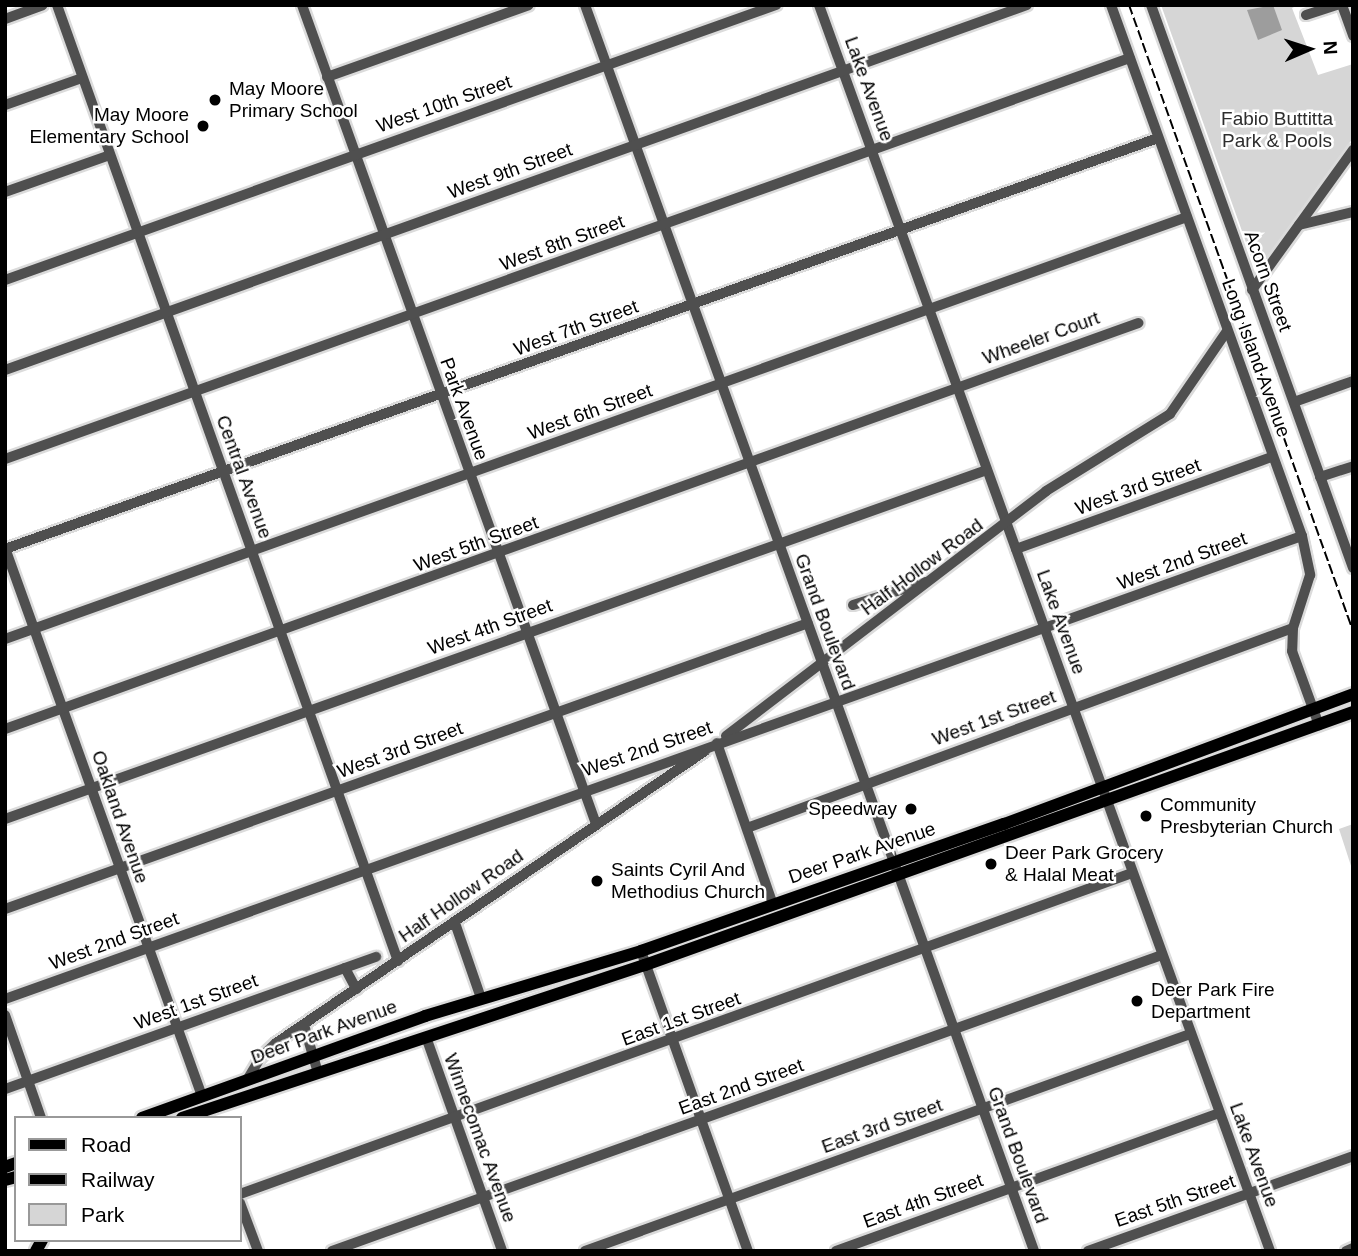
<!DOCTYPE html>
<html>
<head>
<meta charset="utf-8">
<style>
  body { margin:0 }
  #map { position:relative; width:1358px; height:1256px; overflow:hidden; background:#fff; font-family:Helvetica,sans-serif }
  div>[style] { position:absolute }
  .green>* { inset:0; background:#d6d6d6 }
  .water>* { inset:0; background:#9d9d9d }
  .roads { filter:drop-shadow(2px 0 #dbdbdb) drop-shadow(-2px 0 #dbdbdb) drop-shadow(0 2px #dbdbdb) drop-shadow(0 -2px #dbdbdb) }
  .minor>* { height:10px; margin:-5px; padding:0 5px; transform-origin:5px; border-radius:5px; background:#4f4f4f }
  .major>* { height:12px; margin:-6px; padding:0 6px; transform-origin:6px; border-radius:6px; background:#000 }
  .rail>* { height:2px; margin-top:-1px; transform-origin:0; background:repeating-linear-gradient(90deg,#000 0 10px,transparent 0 13.5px) }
  .dots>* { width:19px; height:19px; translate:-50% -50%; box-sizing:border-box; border:4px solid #fff; border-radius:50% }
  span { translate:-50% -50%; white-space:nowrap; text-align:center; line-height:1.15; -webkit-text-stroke:5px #fff; paint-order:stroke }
  .poi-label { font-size:19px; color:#000 }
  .left { translate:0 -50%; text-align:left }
  .right { translate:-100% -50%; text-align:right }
  .street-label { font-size:19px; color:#000 }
  .park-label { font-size:19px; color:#2d2d2d }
  .frame { position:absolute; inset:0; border:7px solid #000; pointer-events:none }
  .legend { position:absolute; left:14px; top:1116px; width:228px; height:126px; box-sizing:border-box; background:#fff; border:2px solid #999; margin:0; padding:9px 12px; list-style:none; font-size:21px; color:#000 }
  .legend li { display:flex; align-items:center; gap:14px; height:35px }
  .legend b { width:35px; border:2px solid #999 }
  .north { position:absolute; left:1274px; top:14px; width:70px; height:70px; -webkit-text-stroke:5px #fff; paint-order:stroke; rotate:87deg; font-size:19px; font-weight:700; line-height:28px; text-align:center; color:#000 }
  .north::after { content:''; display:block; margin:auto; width:24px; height:32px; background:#000; clip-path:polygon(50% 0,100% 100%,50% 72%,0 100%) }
</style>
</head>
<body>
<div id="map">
  <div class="green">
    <i style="clip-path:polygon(1161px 5px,1298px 5px,1292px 8px,1318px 75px,1353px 64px,1353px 138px,1265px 261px,1252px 259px)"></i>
    <i style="clip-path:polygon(1353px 824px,1353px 872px,1339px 829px)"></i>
  </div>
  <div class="water">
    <i style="clip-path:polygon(1273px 5px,1282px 30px,1258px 40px,1247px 10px)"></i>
  </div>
  <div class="roads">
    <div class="minor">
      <i style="left:57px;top:5px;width:1015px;rotate:70.37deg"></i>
      <i style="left:302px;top:5px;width:870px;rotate:70.25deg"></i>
      <i style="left:585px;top:5px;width:1324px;rotate:70.18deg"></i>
      <i style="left:819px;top:5px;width:1325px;rotate:70.1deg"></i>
      <i style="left:1111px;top:5px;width:564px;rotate:70.22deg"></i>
      <i style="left:1302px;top:536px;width:40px;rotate:78deg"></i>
      <i style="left:1310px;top:575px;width:56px;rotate:107.8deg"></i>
      <i style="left:1293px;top:628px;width:23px;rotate:92deg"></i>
      <i style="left:1292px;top:651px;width:79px;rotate:70deg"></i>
      <i style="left:1151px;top:5px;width:598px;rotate:70.26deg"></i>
      <i style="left:1342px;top:5px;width:33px;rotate:70deg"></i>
      <i style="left:1306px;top:15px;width:33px;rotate:-18deg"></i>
      <i style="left:5px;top:19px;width:40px;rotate:-20.2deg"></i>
      <i style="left:327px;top:77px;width:214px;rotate:-19.6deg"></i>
      <i style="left:5px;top:105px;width:82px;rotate:-19.3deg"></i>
      <i style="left:5px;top:192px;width:111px;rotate:-19.4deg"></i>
      <i style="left:1299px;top:225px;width:56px;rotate:-13.5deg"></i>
      <i style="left:5px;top:280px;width:819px;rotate:-19.63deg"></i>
      <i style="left:1252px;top:290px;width:173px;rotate:-54.2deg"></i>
      <i style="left:5px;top:370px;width:1085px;rotate:-19.65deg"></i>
      <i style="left:1294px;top:402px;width:63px;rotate:-19.6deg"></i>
      <i style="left:5px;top:459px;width:1194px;rotate:-19.62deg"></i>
      <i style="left:1320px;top:477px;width:35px;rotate:-18deg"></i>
      <i style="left:5px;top:548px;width:582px;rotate:70.23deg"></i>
      <i style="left:5px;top:549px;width:1224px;rotate:-19.62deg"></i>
      <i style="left:1016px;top:549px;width:272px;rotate:-19.8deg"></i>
      <i style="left:853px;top:605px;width:76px;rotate:-17.7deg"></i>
      <i style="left:5px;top:639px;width:1255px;rotate:-19.65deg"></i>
      <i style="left:5px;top:729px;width:1204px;rotate:-19.71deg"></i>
      <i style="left:726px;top:736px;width:403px;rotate:-37.4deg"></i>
      <i style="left:1046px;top:491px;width:146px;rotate:-31.8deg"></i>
      <i style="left:1170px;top:414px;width:101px;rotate:-55.5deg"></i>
      <i style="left:717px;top:743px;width:171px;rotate:70.9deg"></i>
      <i style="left:5px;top:819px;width:1042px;rotate:-19.57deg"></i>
      <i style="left:747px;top:828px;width:581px;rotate:-20.12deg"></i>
      <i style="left:5px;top:909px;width:852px;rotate:-19.6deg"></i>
      <i style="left:455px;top:923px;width:79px;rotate:70.9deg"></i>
      <i style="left:641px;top:951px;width:319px;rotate:70.4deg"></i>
      <i style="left:345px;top:968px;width:24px;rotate:62deg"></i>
      <i style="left:5px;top:999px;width:1377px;rotate:-19.65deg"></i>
      <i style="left:5px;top:1015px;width:109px;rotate:70.7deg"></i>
      <i style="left:304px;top:1025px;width:50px;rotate:73.7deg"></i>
      <i style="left:426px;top:1037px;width:227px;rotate:70.4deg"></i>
      <i style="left:247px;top:1080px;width:26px;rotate:-59deg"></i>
      <i style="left:260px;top:1058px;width:22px;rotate:-43deg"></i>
      <i style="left:276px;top:1043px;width:519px;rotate:-34.24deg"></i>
      <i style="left:5px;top:1089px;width:394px;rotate:-19.6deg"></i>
      <i style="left:240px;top:1194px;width:948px;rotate:-19.79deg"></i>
      <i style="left:240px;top:1203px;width:51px;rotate:69.4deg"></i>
      <i style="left:332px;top:1251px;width:881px;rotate:-19.63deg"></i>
      <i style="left:585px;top:1251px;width:643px;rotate:-19.73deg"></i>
      <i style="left:836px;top:1251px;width:407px;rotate:-19.8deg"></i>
      <i style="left:1088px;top:1251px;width:282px;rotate:-19.7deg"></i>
      <i style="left:1346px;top:1251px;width:8px;rotate:-23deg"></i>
    </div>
    <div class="major">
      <i style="left:142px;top:1118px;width:301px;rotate:-19.8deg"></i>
      <i style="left:425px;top:1016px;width:226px;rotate:-16.7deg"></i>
      <i style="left:641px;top:951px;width:385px;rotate:-19.3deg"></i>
      <i style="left:1004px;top:824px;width:372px;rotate:-20.4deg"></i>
      <i style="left:182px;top:1118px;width:488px;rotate:-18.3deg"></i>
      <i style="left:645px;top:965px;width:752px;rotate:-19.66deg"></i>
      <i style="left:5px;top:1167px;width:12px;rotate:-20deg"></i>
      <i style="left:5px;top:1180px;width:11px;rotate:-15deg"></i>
      <i style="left:36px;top:1251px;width:13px;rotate:-61deg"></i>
    </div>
  </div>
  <div class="rail">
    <i style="left:1129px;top:5px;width:665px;rotate:70.31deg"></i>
  </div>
  <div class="dots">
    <i style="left:215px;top:100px;background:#000"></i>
    <i style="left:203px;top:126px;background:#000"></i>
    <i style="left:911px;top:809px;background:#000"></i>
    <i style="left:1146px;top:816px;background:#000"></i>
    <i style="left:991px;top:864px;background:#000"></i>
    <i style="left:597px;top:881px;background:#000"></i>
    <i style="left:1137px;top:1001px;background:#000"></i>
  </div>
  <div class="poi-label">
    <span class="left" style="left:229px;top:100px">May Moore<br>Primary School</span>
    <span class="right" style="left:189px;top:126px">May Moore<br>Elementary School</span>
    <span class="left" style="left:1160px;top:816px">Community<br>Presbyterian Church</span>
    <span class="right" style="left:897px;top:809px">Speedway</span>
    <span class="left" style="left:1005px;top:864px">Deer Park Grocery<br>&amp; Halal Meat</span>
    <span class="left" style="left:611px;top:881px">Saints Cyril And<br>Methodius Church</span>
    <span class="left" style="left:1151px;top:1001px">Deer Park Fire<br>Department</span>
  </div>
  <div class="street-label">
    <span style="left:869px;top:89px;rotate:70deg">Lake Avenue</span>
    <span style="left:444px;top:104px;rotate:-19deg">West 10th Street</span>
    <span style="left:510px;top:171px;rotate:-20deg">West 9th Street</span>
    <span style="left:562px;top:243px;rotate:-20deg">West 8th Street</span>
    <span style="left:1268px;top:281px;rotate:70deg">Acorn Street</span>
    <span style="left:576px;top:328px;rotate:-20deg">West 7th Street</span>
    <span style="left:1041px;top:338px;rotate:-20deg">Wheeler Court</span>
    <span style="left:1256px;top:358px;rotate:70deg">Long Island Avenue</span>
    <span style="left:464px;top:409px;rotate:70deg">Park Avenue</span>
    <span style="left:590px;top:412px;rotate:-20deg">West 6th Street</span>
    <span style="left:244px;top:477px;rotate:70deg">Central Avenue</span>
    <span style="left:1138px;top:487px;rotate:-20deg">West 3rd Street</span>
    <span style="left:476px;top:544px;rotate:-20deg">West 5th Street</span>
    <span style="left:1182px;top:561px;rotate:-20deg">West 2nd Street</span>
    <span style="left:922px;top:567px;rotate:-37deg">Half Hollow Road</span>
    <span style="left:825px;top:622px;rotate:70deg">Grand Boulevard</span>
    <span style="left:1061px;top:622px;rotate:70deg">Lake Avenue</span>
    <span style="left:490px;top:627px;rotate:-20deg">West 4th Street</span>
    <span style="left:994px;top:718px;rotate:-20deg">West 1st Street</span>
    <span style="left:647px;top:749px;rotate:-19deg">West 2nd Street</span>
    <span style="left:400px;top:750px;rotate:-20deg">West 3rd Street</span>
    <span style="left:120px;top:817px;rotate:71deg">Oakland Avenue</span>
    <span style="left:862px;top:853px;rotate:-19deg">Deer Park Avenue</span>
    <span style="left:461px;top:896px;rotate:-35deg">Half Hollow Road</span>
    <span style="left:114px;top:941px;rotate:-20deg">West 2nd Street</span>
    <span style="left:196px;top:1002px;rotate:-20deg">West 1st Street</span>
    <span style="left:681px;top:1019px;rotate:-20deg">East 1st Street</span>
    <span style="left:324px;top:1032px;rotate:-20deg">Deer Park Avenue</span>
    <span style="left:741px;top:1087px;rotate:-20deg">East 2nd Street</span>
    <span style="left:882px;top:1126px;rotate:-20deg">East 3rd Street</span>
    <span style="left:480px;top:1138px;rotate:70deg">Winnecomac Avenue</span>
    <span style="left:1018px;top:1155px;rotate:70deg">Grand Boulevard</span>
    <span style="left:1254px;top:1155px;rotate:70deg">Lake Avenue</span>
    <span style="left:923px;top:1201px;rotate:-20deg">East 4th Street</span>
    <span style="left:1175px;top:1201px;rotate:-19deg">East 5th Street</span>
  </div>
  <div class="park-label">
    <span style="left:1277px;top:130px">Fabio Buttitta<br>Park &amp; Pools</span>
  </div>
  <div class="frame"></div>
  <ul class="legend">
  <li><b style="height:9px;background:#000"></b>Road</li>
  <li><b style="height:9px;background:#000"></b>Railway</li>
  <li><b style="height:19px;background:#d6d6d6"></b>Park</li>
  </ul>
  <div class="north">N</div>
</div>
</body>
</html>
